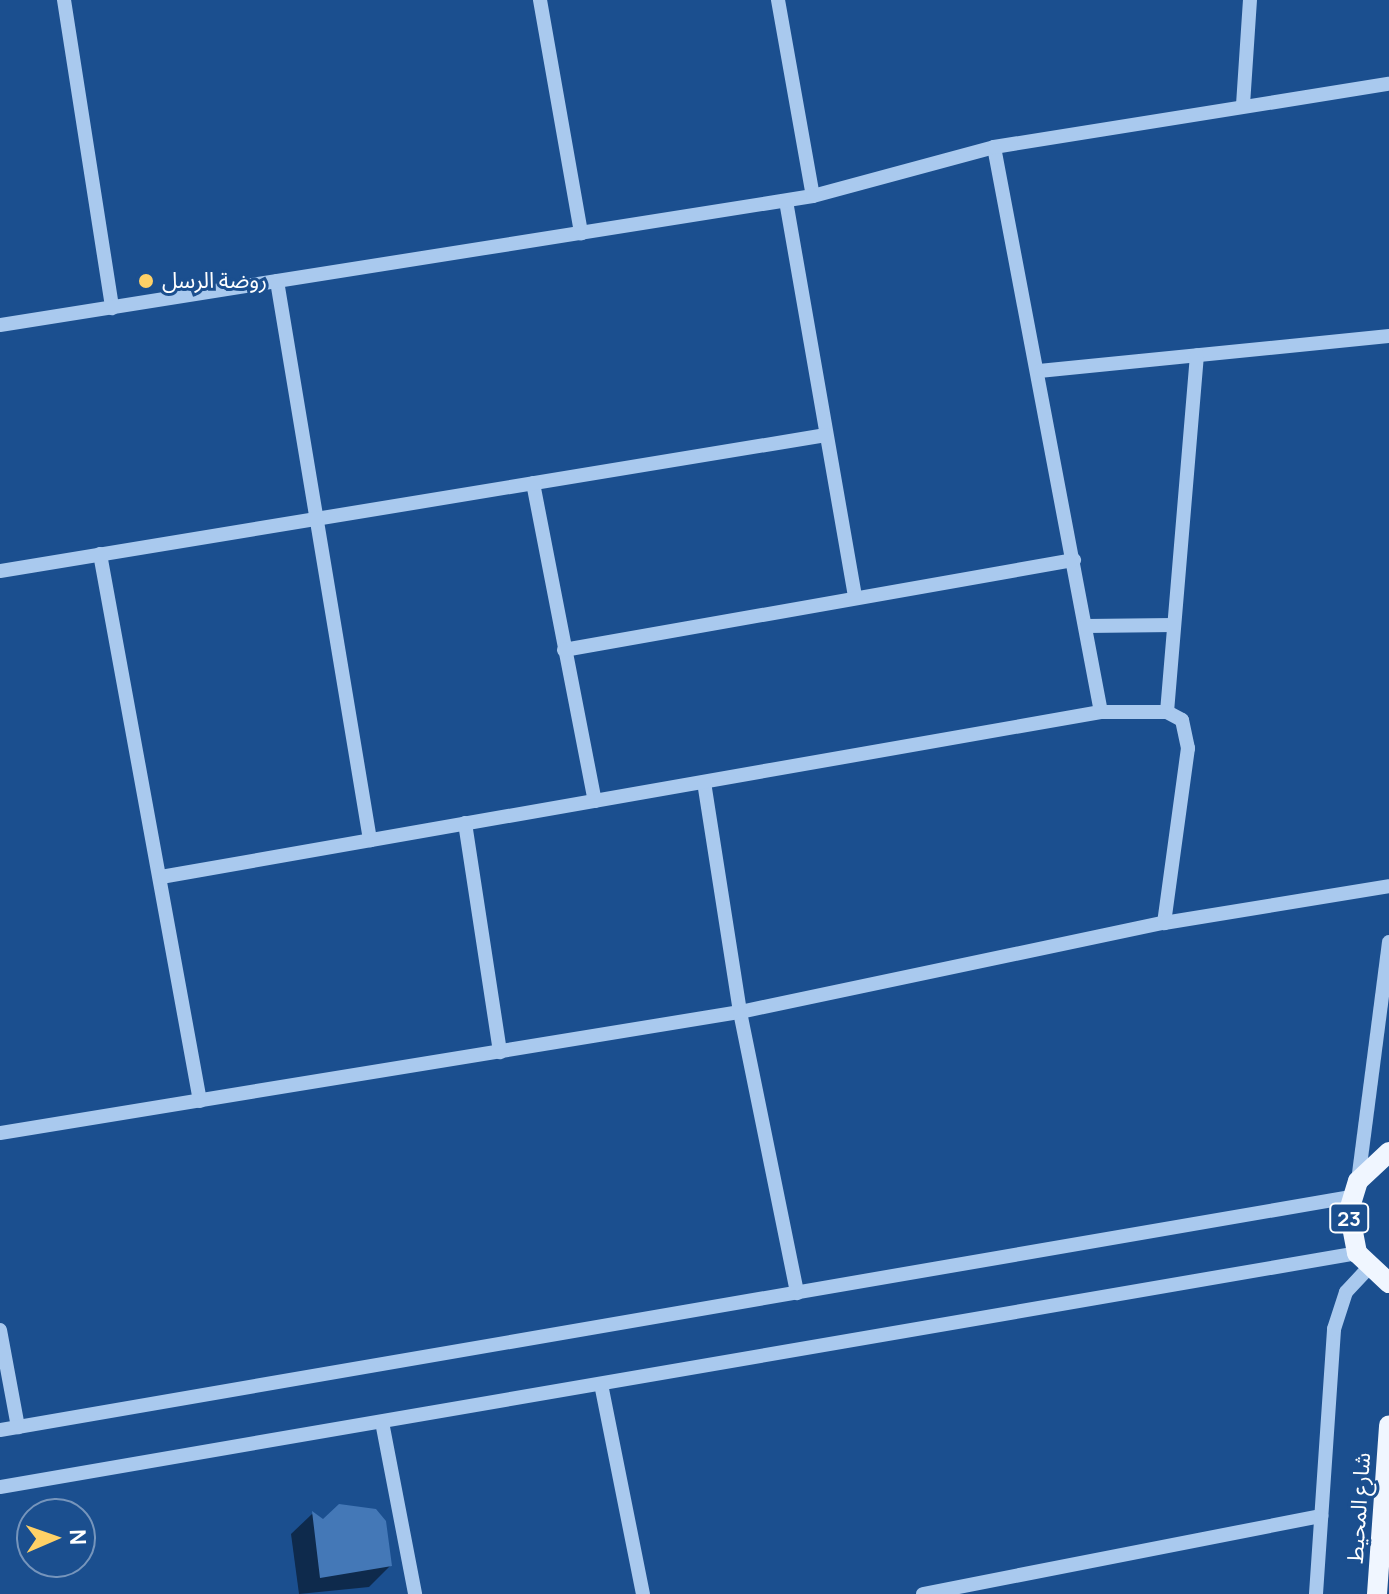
<!DOCTYPE html>
<html>
<head>
<meta charset="utf-8">
<style>
  body { margin:0 }
  #map { position:relative; width:1389px; height:1594px; overflow:hidden; background:#1b4f8f; font-family:Manrope,"Noto Sans Arabic",sans-serif }
  div>[style] { position:absolute }
  .shadow>* { inset:0; background:#0007 }
  .building>* { inset:0; background:#4478b7 }
  .minor>* { height:14px; margin:-7px; padding:0 7px; transform-origin:7px; border-radius:7px; background:#a9c9ee }
  .major>* { height:20px; margin:-10px; padding:0 10px; transform-origin:10px; border-radius:10px; background:#f0f6ff }
  .dots>* { width:22px; height:22px; translate:-50% -50%; box-sizing:border-box; border:4px solid #1b4f8f; border-radius:50% }
  span { translate:-50% -50%; white-space:nowrap; text-align:center; line-height:1.15; -webkit-text-stroke:6px #1b4f8f; paint-order:stroke }
  .shield-label span { padding:2px 6px; background:#1b4f8f; border:2px solid; border-radius:6px; -webkit-text-stroke-width:0 }
  .shield-label { font-size:20px; color:#fff; font-weight:700 }
  .poi-label { font-size:22px; color:#fff }
  .left { translate:0 -50%; text-align:left }
  .street-label { font-size:22px; color:#fff }
  .north { position:absolute; left:16px; top:1498px; width:80px; height:80px; box-sizing:border-box; background:#1b4f8f; border:2px solid #7695bc; border-radius:50%; rotate:88deg; font-size:22px; font-weight:700; line-height:32px; text-align:center; color:#fff }
  .north::after { content:''; display:block; margin:auto; width:28px; height:36px; background:#ffd166; clip-path:polygon(50% 0,100% 100%,50% 72%,0 100%) }
</style>
</head>
<body>
<div id="map">
  <div class="shadow">
    <i style="clip-path:polygon(312px 1514px,390px 1566px,369px 1587px,299px 1594px,291px 1534px)"></i>
  </div>
  <div class="building">
    <i style="clip-path:polygon(339px 1504px,376px 1509px,386px 1521px,392px 1566px,320px 1578px,312px 1511px,323px 1519px)"></i>
  </div>
  <div class="minor">
    <i style="left:64px;top:0;width:312px;rotate:81.1deg"></i>
    <i style="left:540px;top:0;width:237px;rotate:80deg"></i>
    <i style="left:778px;top:0;width:199px;rotate:79.9deg"></i>
    <i style="left:1243px;top:105px;width:105px;rotate:-86.2deg"></i>
    <i style="left:994px;top:147px;width:575px;rotate:79.28deg"></i>
    <i style="left:786px;top:201px;width:402px;rotate:80.1deg"></i>
    <i style="left:277px;top:281px;width:567px;rotate:80.55deg"></i>
    <i style="left:0;top:325px;width:823px;rotate:-9.02deg"></i>
    <i style="left:813px;top:196px;width:188px;rotate:-15.1deg"></i>
    <i style="left:994px;top:147px;width:400px;rotate:-9.1deg"></i>
    <i style="left:1039px;top:371px;width:352px;rotate:-5.7deg"></i>
    <i style="left:533px;top:483px;width:324px;rotate:79deg"></i>
    <i style="left:100px;top:554px;width:556px;rotate:79.64deg"></i>
    <i style="left:0;top:571px;width:837px;rotate:-9.35deg"></i>
    <i style="left:1086px;top:626px;width:88px;rotate:-0.7deg"></i>
    <i style="left:564px;top:650px;width:518px;rotate:-10.01deg"></i>
    <i style="left:1167px;top:712px;width:358px;rotate:-85.2deg"></i>
    <i style="left:704px;top:782px;width:233px;rotate:81.1deg"></i>
    <i style="left:740px;top:1012px;width:287px;rotate:78.5deg"></i>
    <i style="left:465px;top:823px;width:232px;rotate:81.3deg"></i>
    <i style="left:161px;top:877px;width:954px;rotate:-9.96deg"></i>
    <i style="left:1101px;top:712px;width:66px"></i>
    <i style="left:1167px;top:712px;width:17px;rotate:28deg"></i>
    <i style="left:1182px;top:720px;width:29px;rotate:78deg"></i>
    <i style="left:1188px;top:748px;width:177px;rotate:97.8deg"></i>
    <i style="left:0;top:1133px;width:750px;rotate:-9.29deg"></i>
    <i style="left:740px;top:1012px;width:433px;rotate:-11.9deg"></i>
    <i style="left:1164px;top:923px;width:228px;rotate:-9.3deg"></i>
    <i style="left:1358px;top:1181px;width:241px;rotate:-82.6deg"></i>
    <i style="left:0;top:1330px;width:99px;rotate:79.5deg"></i>
    <i style="left:601px;top:1384px;width:214px;rotate:78.7deg"></i>
    <i style="left:382px;top:1422px;width:175px;rotate:79.1deg"></i>
    <i style="left:0;top:1430px;width:1371px;rotate:-9.79deg"></i>
    <i style="left:0;top:1487px;width:1377px;rotate:-9.78deg"></i>
    <i style="left:923px;top:1594px;width:406px;rotate:-11.1deg"></i>
    <i style="left:1316px;top:1594px;width:266px;rotate:-86.1deg"></i>
    <i style="left:1334px;top:1329px;width:39px;rotate:-72deg"></i>
    <i style="left:1346px;top:1292px;width:33px;rotate:-47deg"></i>
  </div>
  <div class="major">
    <i style="left:1389px;top:1152px;width:42px;rotate:136.9deg"></i>
    <i style="left:1358px;top:1181px;width:31px;rotate:107deg"></i>
    <i style="left:1349px;top:1211px;width:43px;rotate:79.2deg"></i>
    <i style="left:1357px;top:1253px;width:44px;rotate:43.2deg"></i>
    <i style="left:1377px;top:1594px;width:169px;rotate:-85.9deg"></i>
  </div>
  <div class="dots">
    <i style="left:146px;top:281px;background:#ffd166"></i>
  </div>
  <div class="shield-label">
    <span style="left:1349px;top:1218px">23</span>
  </div>
  <div class="poi-label">
    <span class="left" style="left:162px;top:281px">روضة الرسل</span>
  </div>
  <div class="street-label">
    <span style="left:1359px;top:1508px;rotate:-86deg">شارع المحيط</span>
  </div>
  <div class="north">N</div>
</div>
</body>
</html>
